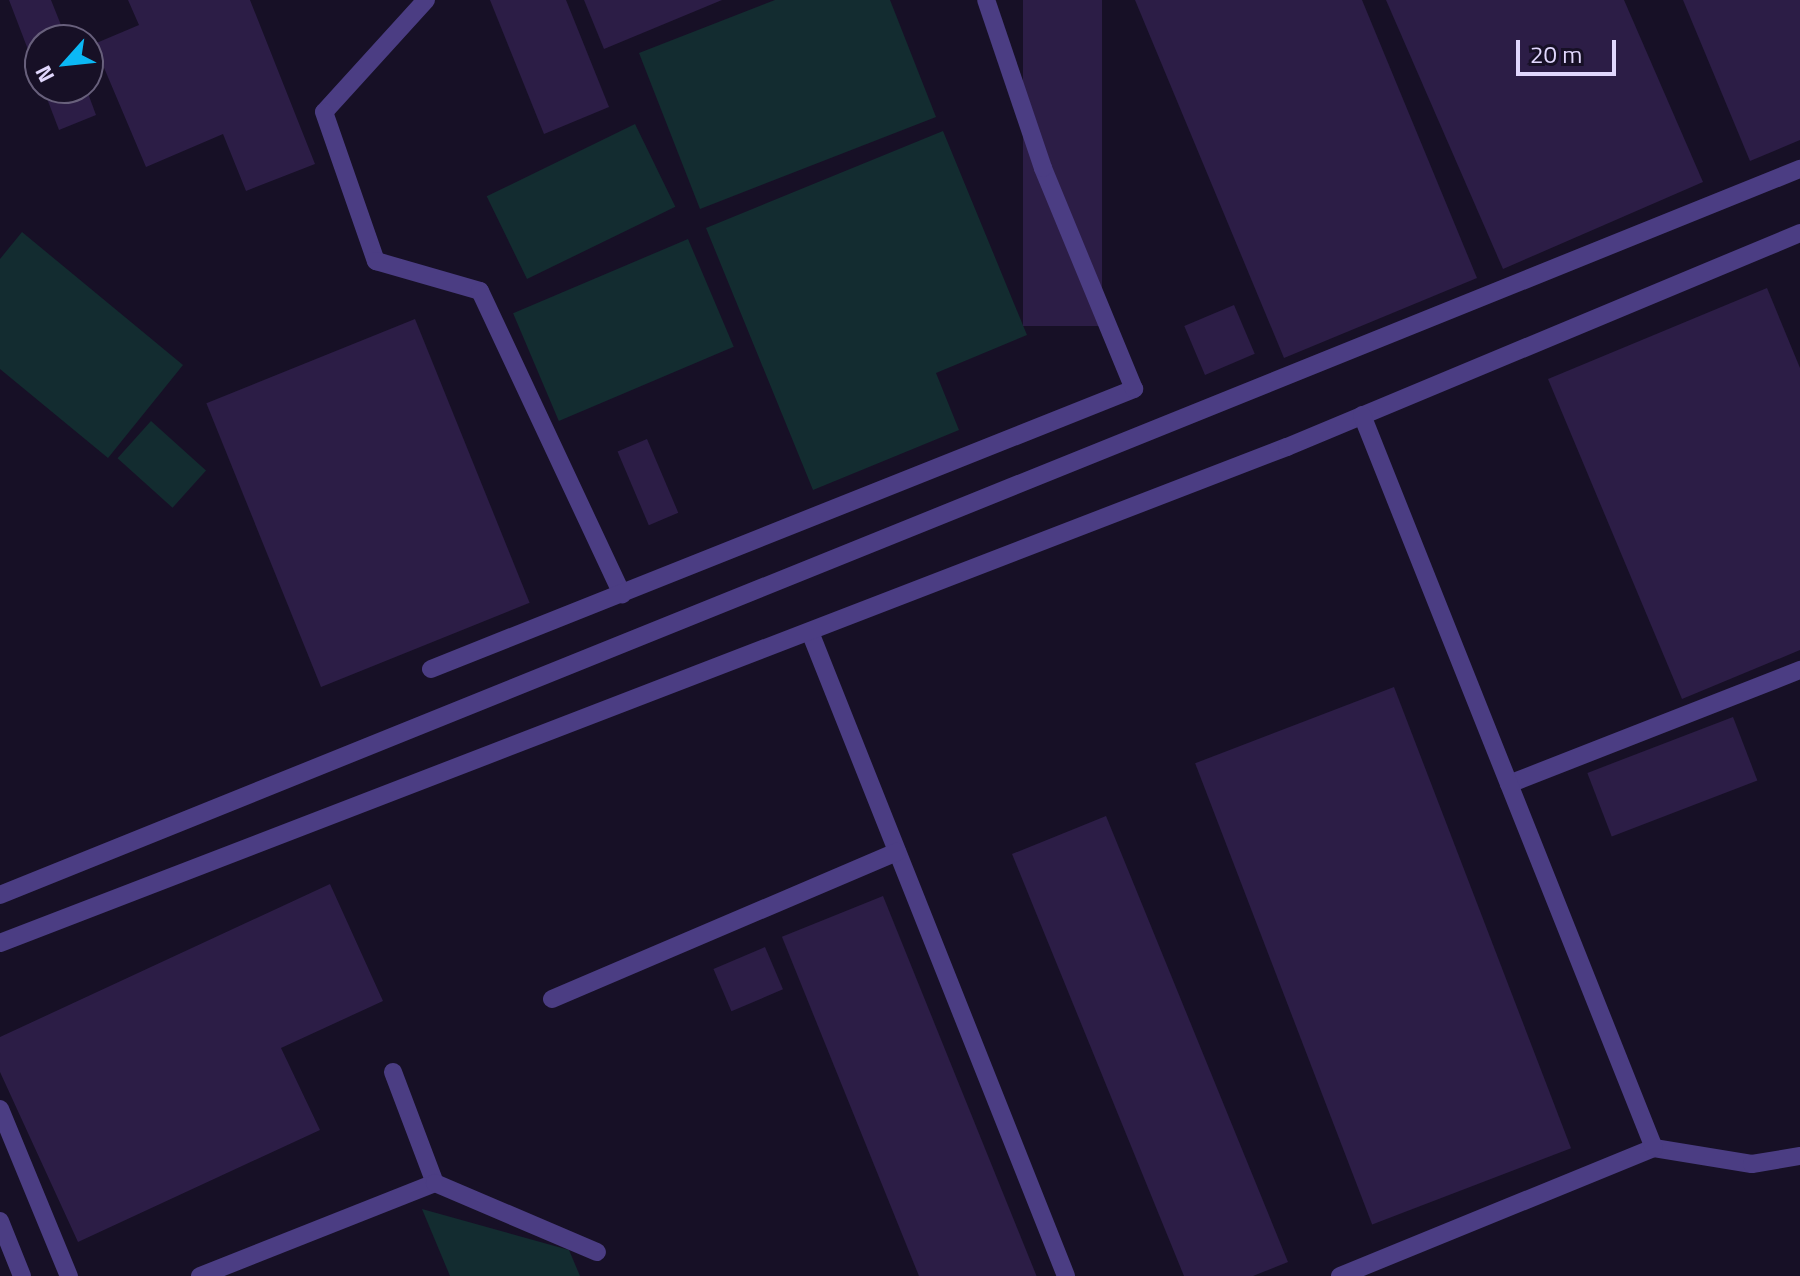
<!DOCTYPE html>
<html>
<head>
<meta charset="utf-8">
<style>
  body { margin:0 }
  #map { position:relative; width:1800px; height:1276px; overflow:hidden; background:#171026; font-family:"Titillium Web",sans-serif }
  div>[style] { position:absolute }
  .green>* { inset:0; background:#132c30; transform-origin:0 0 }
  .building>* { inset:0; background:#2c1d46; transform-origin:0 0 }
  .service>* { height:18px; margin:-9px; padding:0 9px; transform-origin:9px; border-radius:9px; background:#4b3d83 }
  span { translate:-50% -50%; white-space:nowrap; text-align:center; line-height:1.15; -webkit-text-stroke:6px #171026; paint-order:stroke }
  .north { position:absolute; left:24px; top:24px; width:80px; height:80px; box-sizing:border-box; background:#171026; border:2px solid #68607c; border-radius:50%; rotate:243deg; font-size:22px; font-weight:700; line-height:32px; text-align:center; color:#e1d7fd }
  .north::after { content:''; display:block; margin:auto; width:28px; height:36px; background:#0bb8f5; clip-path:polygon(50% 0,100% 100%,50% 72%,0 100%) }
  .scale { position:absolute; left:1516px; top:40px; width:100px; height:36px; box-sizing:border-box; border:4px solid #e1d7fd; border-top:0; padding-left:10px; font-size:24px; line-height:28px; white-space:nowrap; color:#e1d7fd; -webkit-text-stroke:6px #171026; paint-order:stroke }
</style>
</head>
<body>
<div id="map">
  <div class="green">
    <i style="clip-path:polygon(775px 0,890px 0,936px 117px,700px 209px,639px 53px)"></i>
    <i style="left:635px;top:124px;width:92px;height:165px;rotate:64deg"></i>
    <i style="clip-path:polygon(943px 131px,1027px 335px,936px 373px,959px 430px,813px 490px,706px 228px)"></i>
    <i style="clip-path:polygon(22px 232px,183px 365px,108px 458px,0 369px,0 259px)"></i>
    <i style="left:688px;top:239px;width:117px;height:190px;rotate:67deg"></i>
    <i style="left:151px;top:421px;width:74px;height:50px;rotate:42deg"></i>
    <i style="clip-path:polygon(422px 1209px,569px 1250px,580px 1276px,450px 1276px)"></i>
  </div>
  <div class="building">
    <i style="clip-path:polygon(9px 0,51px 0,67px 40px,40px 40px,40px 81px)"></i>
    <i style="clip-path:polygon(128px 0,250px 0,315px 164px,246px 191px,223px 134px,146px 167px,94px 44px,139px 25px)"></i>
    <i style="clip-path:polygon(490px 0,566px 0,609px 107px,544px 134px)"></i>
    <i style="clip-path:polygon(584px 0,722px 0,604px 49px)"></i>
    <i style="left:1023px;top:0;width:79px;height:326px"></i>
    <i style="clip-path:polygon(1135px 0,1362px 0,1477px 278px,1284px 358px)"></i>
    <i style="clip-path:polygon(1386px 0,1624px 0,1703px 182px,1503px 269px)"></i>
    <i style="clip-path:polygon(1683px 0,1800px 0,1800px 140px,1750px 161px)"></i>
    <i style="clip-path:polygon(43px 88px,86px 88px,96px 115px,59px 130px)"></i>
    <i style="clip-path:polygon(1767px 288px,1800px 368px,1800px 650px,1682px 699px,1548px 379px)"></i>
    <i style="left:1234px;top:305px;width:53px;height:54px;rotate:67deg"></i>
    <i style="left:415px;top:319px;width:306px;height:225px;rotate:68deg"></i>
    <i style="left:647px;top:439px;width:80px;height:32px;rotate:67deg"></i>
    <i style="left:1394px;top:687px;width:494px;height:213px;rotate:69deg"></i>
    <i style="left:1733px;top:717px;width:68px;height:156px;rotate:69deg"></i>
    <i style="clip-path:polygon(1106px 816px,1288px 1262px,1253px 1276px,1184px 1276px,1012px 854px)"></i>
    <i style="clip-path:polygon(330px 884px,383px 1001px,281px 1048px,320px 1130px,78px 1242px,0 1072px,0 1037px)"></i>
    <i style="left:883px;top:896px;width:410px;height:109px;rotate:68deg"></i>
    <i style="left:765px;top:947px;width:46px;height:56px;rotate:67deg"></i>
  </div>
  <div class="service">
    <i style="left:426px;top:0;width:151px;rotate:132.3deg"></i>
    <i style="left:324px;top:112px;width:158px;rotate:70.8deg"></i>
    <i style="left:376px;top:261px;width:108px;rotate:16.1deg"></i>
    <i style="left:480px;top:291px;width:335px;rotate:64.9deg"></i>
    <i style="left:810px;top:632px;width:693px;rotate:68.32deg"></i>
    <i style="left:431px;top:669px;width:757px;rotate:-21.72deg"></i>
    <i style="left:1134px;top:389px;width:239px;rotate:-112.4deg"></i>
    <i style="left:1043px;top:168px;width:177px;rotate:-108.7deg"></i>
    <i style="left:1509px;top:784px;width:313px;rotate:-21.4deg"></i>
    <i style="left:0;top:895px;width:1941px;rotate:-21.97deg"></i>
    <i style="left:0;top:943px;width:1379px;rotate:-21.08deg"></i>
    <i style="left:1287px;top:447px;width:556px;rotate:-22.64deg"></i>
    <i style="left:552px;top:999px;width:375px;rotate:-23.1deg"></i>
    <i style="left:393px;top:1072px;width:119px;rotate:69.3deg"></i>
    <i style="left:0;top:1109px;width:181px;rotate:67.6deg"></i>
    <i style="left:1654px;top:1148px;width:99px;rotate:9.3deg"></i>
    <i style="left:1752px;top:1164px;width:49px;rotate:-9.5deg"></i>
    <i style="left:0;top:1221px;width:59px;rotate:68.2deg"></i>
    <i style="left:200px;top:1276px;width:253px;rotate:-21.6deg"></i>
    <i style="left:435px;top:1183px;width:176px;rotate:23.1deg"></i>
    <i style="left:1340px;top:1276px;width:339px;rotate:-22.2deg"></i>
    <i style="left:1654px;top:1148px;width:789px;rotate:-111.72deg"></i>
  </div>
  <div class="north">N</div>
  <div class="scale">20 m</div>
</div>
</body>
</html>
